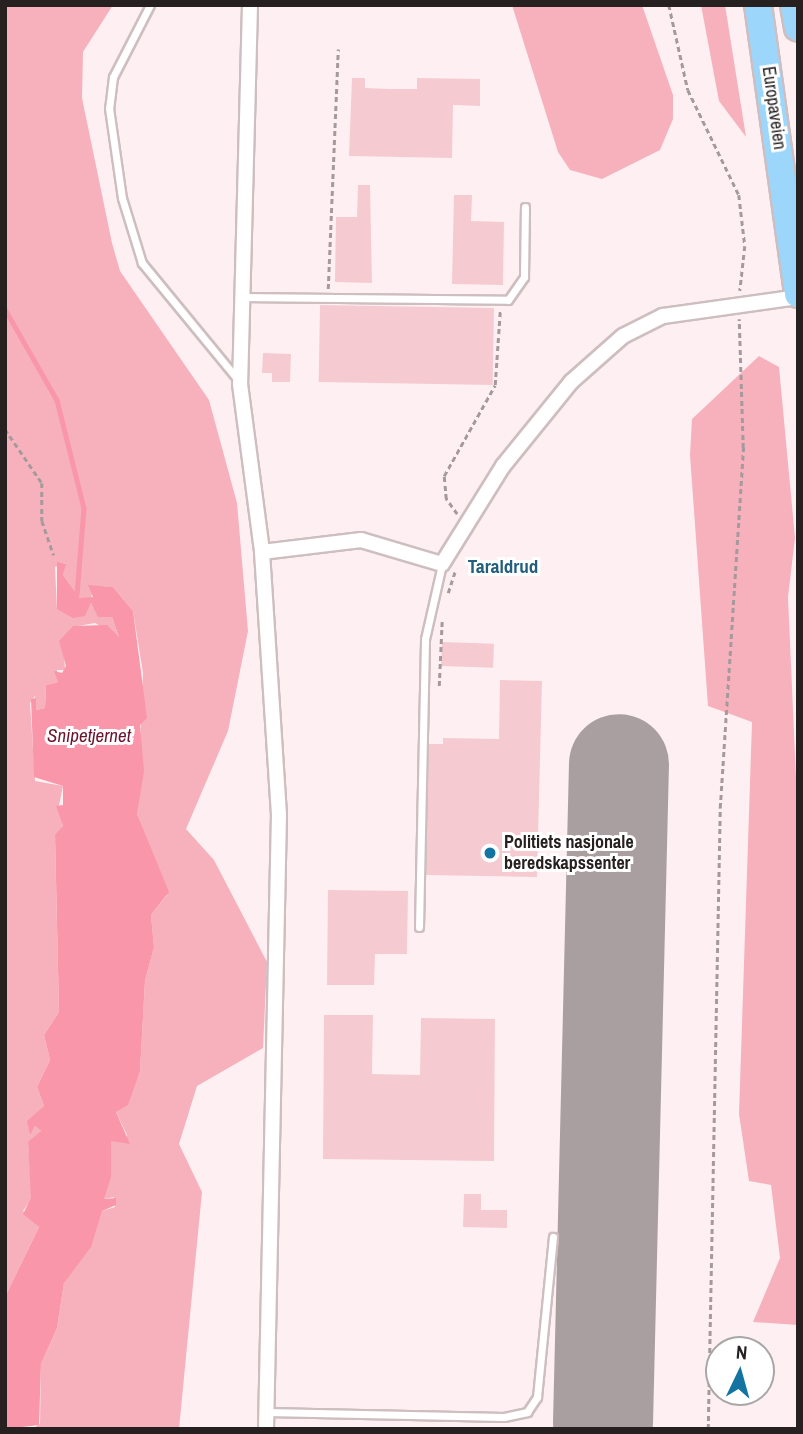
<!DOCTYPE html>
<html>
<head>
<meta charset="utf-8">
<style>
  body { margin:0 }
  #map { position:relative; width:803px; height:1434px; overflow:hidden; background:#fef0f2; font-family:"Archivo Narrow",sans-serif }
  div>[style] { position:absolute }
  .green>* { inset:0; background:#f6b1bd }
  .water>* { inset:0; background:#f996a9 }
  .stream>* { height:4.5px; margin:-2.25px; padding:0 2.25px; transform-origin:2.25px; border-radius:2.25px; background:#f996a9 }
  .runway>* { height:100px; margin:-50px; padding:0 50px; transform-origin:50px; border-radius:50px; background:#aa9fa0 }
  .building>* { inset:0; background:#f5cbd1; transform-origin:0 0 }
  .path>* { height:2.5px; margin-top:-1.25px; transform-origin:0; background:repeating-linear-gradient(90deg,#a49a9b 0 5px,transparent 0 8.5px) }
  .roads { filter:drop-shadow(2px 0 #cebec0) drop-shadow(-2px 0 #cebec0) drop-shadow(0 2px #cebec0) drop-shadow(0 -2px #cebec0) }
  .lane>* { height:7px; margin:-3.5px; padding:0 3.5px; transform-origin:3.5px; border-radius:3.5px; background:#fff }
  .street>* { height:14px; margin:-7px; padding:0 7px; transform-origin:7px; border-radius:7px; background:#fff }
  .highway>* { height:26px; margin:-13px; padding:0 13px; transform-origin:13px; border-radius:13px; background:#9cd7fb }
  .dots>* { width:19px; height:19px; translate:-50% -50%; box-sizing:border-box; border:4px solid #fff; border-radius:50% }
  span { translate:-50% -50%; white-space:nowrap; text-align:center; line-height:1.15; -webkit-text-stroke:6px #fff; paint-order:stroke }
  .street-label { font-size:18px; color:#262021 }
  .poi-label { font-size:18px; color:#262021; font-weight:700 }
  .left { translate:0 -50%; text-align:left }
  .neighbourhood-label { font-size:19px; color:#235e7e; font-weight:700 }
  .water-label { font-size:19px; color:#6b142f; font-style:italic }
  .frame { position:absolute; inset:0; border:7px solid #262021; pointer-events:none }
  .north { position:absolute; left:705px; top:1336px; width:70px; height:70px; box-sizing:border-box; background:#fff; border:2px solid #a8a6a6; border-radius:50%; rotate:5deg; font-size:19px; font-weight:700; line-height:28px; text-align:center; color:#262021 }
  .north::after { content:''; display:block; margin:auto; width:24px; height:32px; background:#1374a1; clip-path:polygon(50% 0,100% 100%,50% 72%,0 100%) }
</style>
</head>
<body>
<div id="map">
  <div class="green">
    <i style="clip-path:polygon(5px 5px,113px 5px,83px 52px,82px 98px,112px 243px,120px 271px,209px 400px,237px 503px,248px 631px,228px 731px,186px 829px,214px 860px,267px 962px,263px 1048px,197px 1086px,179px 1144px,202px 1192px,179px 1429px,32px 1429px,40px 1424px,41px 1364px,57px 1328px,64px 1283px,102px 1211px,115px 1207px,114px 1197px,104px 1199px,111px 1140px,125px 1143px,127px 1135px,116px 1112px,126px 1105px,140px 1071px,145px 981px,154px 947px,151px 915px,167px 895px,137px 814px,143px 673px,133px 611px,113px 587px,93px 586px,91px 599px,80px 598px,63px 575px,65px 563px,55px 567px,57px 609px,84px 616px,91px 603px,99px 617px,112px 617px,119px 637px,95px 623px,72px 627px,63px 639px,65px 670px,57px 670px,58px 682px,46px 685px,45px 708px,36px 710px,35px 696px,30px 703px,35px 781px,63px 786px,58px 810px,63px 826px,55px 838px,59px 1012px,44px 1035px,50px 1060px,37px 1087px,44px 1106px,28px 1124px,30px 1136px,35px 1126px,41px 1131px,33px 1144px,28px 1142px,32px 1198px,23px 1211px,39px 1227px,5px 1297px)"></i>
    <i style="clip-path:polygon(512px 5px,642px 5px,673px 95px,673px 119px,660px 150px,602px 179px,570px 170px,558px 152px)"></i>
    <i style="clip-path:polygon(701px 5px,725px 5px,746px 137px,719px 101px)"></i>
    <i style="clip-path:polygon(759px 356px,779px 367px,795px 538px,788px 597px,798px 823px,798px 1325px,753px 1322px,780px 1258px,771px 1185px,749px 1181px,739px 1114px,752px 722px,708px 706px,690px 455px,692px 419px)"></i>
  </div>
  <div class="water">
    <i style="clip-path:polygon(57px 562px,66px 564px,63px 575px,80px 598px,93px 597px,88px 585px,113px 587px,133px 611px,147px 718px,140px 725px,144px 771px,137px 814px,169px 892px,151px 915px,154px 947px,145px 981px,140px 1071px,128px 1105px,116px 1112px,130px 1144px,111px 1141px,111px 1177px,104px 1199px,116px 1198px,116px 1205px,102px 1211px,91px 1247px,64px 1283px,57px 1328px,41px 1364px,39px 1425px,5px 1429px,5px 1297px,39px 1227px,23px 1214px,31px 1198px,28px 1142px,41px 1131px,35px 1126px,30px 1136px,27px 1121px,44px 1106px,37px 1087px,50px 1060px,44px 1035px,59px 1012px,55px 835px,63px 826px,56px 806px,63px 805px,63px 786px,34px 777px,31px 699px,36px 698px,36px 710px,45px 708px,46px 685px,58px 682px,54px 671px,62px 673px,66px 666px,59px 641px,73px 626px,107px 625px,119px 637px,112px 617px,98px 617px,91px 603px,85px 616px,73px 618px,57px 609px)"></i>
  </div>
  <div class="stream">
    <i style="left:5px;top:309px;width:105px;rotate:60.3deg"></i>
    <i style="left:57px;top:400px;width:111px;rotate:76deg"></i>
    <i style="left:84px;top:508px;width:87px;rotate:94.6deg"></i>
  </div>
  <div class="runway">
    <i style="left:603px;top:1423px;width:659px;rotate:-88.61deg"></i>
  </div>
  <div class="building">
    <i style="clip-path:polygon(352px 78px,365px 78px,365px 88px,390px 89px,417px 89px,417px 78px,480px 79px,480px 106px,453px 105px,452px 158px,349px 156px)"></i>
    <i style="clip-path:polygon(358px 185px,370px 185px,372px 283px,335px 282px,336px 217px,357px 217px)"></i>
    <i style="clip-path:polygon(454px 195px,472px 195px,471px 221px,504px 222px,503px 285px,452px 284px)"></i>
    <i style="left:320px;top:305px;width:174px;height:77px;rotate:1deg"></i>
    <i style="clip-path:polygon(263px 353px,291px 354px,290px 382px,272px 382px,272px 373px,262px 373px)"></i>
    <i style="left:442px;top:642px;width:52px;height:24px;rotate:2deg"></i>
    <i style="clip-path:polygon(500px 680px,542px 681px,537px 877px,426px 875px,429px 744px,443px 744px,443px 738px,499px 739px)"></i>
    <i style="clip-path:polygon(328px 890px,408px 891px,407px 954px,375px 954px,374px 985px,327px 985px)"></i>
    <i style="clip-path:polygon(324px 1015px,373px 1015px,372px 1074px,420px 1075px,421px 1018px,495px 1019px,494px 1161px,323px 1159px)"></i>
    <i style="clip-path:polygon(464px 1194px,481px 1194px,481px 1210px,507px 1210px,507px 1228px,463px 1227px)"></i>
  </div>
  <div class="path">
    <i style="left:669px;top:5px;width:87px;rotate:77.4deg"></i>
    <i style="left:688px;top:90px;width:117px;rotate:64.1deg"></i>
    <i style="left:739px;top:195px;width:51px;rotate:83.3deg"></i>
    <i style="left:745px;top:246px;width:45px;rotate:96.3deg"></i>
    <i style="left:328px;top:289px;width:240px;rotate:-87.6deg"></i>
    <i style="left:5px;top:429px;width:65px;rotate:55.6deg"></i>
    <i style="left:42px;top:483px;width:38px;rotate:90deg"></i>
    <i style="left:42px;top:521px;width:36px;rotate:71deg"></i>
    <i style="left:457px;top:514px;width:19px;rotate:-126deg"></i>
    <i style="left:446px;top:499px;width:23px;rotate:-95deg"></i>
    <i style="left:444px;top:476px;width:104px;rotate:-60.7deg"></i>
    <i style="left:495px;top:385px;width:74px;rotate:-86.1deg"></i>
    <i style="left:448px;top:593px;width:22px;rotate:-72deg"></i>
    <i style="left:439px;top:686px;width:66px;rotate:-87.4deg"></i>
    <i style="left:708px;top:1429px;width:621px;rotate:-88.89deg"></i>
    <i style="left:720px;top:808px;width:361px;rotate:-86.3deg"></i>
    <i style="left:743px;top:448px;width:129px;rotate:-91.8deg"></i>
  </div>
  <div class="roads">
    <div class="lane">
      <i style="left:150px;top:5px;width:81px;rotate:117.2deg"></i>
      <i style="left:113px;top:77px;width:31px;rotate:97deg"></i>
      <i style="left:109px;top:108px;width:91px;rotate:81.8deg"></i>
      <i style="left:122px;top:198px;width:68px;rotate:72.9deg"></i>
      <i style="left:142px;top:263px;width:151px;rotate:50.6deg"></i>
      <i style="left:240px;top:297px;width:268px;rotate:0.6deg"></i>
      <i style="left:508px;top:300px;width:28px;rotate:-55deg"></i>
      <i style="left:524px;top:277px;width:70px;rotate:-89.2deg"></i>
      <i style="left:419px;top:927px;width:288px;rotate:-88.8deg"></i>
      <i style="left:425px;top:639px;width:77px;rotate:-77.2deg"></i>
      <i style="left:267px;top:1412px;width:237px;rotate:1.2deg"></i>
      <i style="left:504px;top:1417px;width:24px;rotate:-12deg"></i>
      <i style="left:527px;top:1412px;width:18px;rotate:-56deg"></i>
      <i style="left:537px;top:1397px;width:161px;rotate:-84.3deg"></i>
    </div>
    <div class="street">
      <i style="left:250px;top:5px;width:379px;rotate:91.5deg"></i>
      <i style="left:240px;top:384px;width:169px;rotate:82.5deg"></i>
      <i style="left:262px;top:552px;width:263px;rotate:86.3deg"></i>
      <i style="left:279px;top:814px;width:615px;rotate:91.21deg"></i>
      <i style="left:262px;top:552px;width:100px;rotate:-6.9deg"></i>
      <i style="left:361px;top:540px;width:84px;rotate:16.5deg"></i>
      <i style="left:442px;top:564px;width:115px;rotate:-58.1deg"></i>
      <i style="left:503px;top:466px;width:108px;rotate:-51deg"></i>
      <i style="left:571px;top:382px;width:69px;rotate:-41.5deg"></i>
      <i style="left:623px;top:336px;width:45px;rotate:-26.6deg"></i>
      <i style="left:663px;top:316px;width:136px;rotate:-8deg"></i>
    </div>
    <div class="highway">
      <i style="left:758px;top:5px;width:292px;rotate:82.1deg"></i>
      <i style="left:794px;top:5px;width:23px;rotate:80deg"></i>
    </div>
  </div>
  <div class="dots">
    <i style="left:490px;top:853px;background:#1374a1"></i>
  </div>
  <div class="street-label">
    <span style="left:774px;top:108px;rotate:82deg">Europaveien</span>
  </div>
  <div class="poi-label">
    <span class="left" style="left:504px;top:853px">Politiets nasjonale<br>beredskapssenter</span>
  </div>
  <div class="neighbourhood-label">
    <span style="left:503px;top:567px">Taraldrud</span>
  </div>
  <div class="water-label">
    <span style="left:89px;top:736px">Snipetjernet</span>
  </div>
  <div class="frame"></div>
  <div class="north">N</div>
</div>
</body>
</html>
